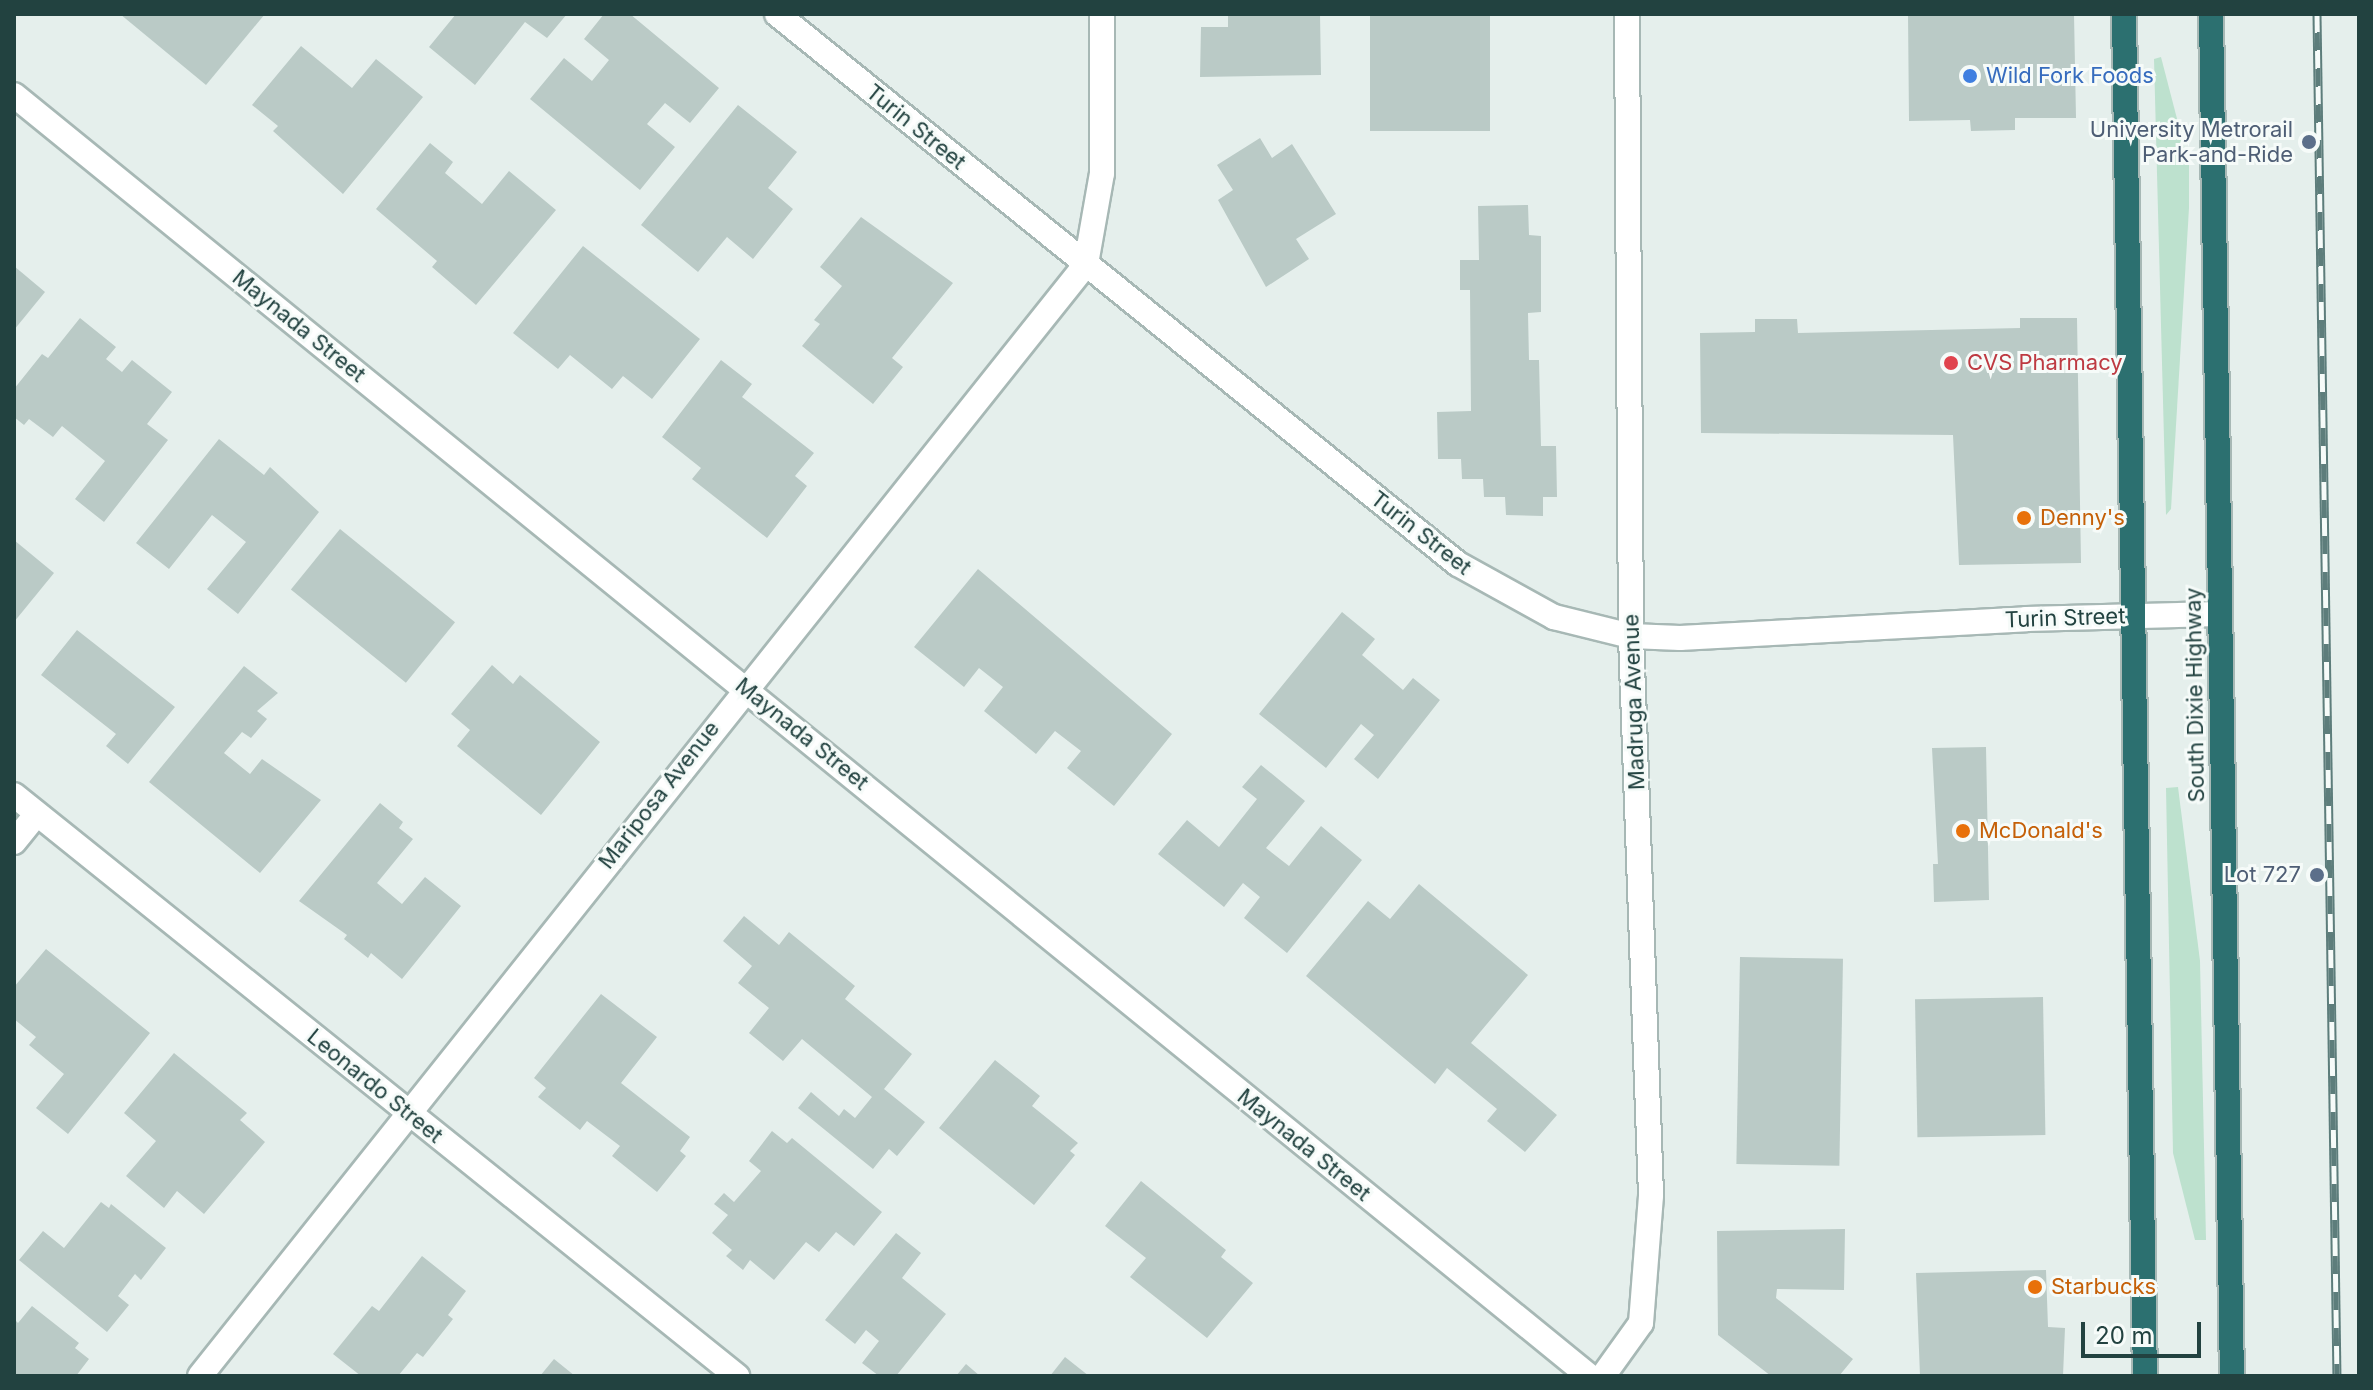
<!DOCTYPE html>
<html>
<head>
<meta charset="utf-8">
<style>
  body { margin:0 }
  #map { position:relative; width:2373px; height:1390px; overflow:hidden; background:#e5efec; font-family:Inter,sans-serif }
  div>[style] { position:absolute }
  .green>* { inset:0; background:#bde1ce }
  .building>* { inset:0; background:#bacac6; transform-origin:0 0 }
  .roads { filter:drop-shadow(2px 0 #a7b8b5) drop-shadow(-2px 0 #a7b8b5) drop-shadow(0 2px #a7b8b5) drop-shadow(0 -2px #a7b8b5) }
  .minor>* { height:24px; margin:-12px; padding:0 12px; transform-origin:12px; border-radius:12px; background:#fff }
  .highway>* { height:24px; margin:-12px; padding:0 12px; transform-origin:12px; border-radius:12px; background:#2c7070 }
  .rail>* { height:9px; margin-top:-4.5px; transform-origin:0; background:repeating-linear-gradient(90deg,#f6fbf9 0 18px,#5d7d7b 0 36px); box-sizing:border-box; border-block:2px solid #5d7d7b }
  .dots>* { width:22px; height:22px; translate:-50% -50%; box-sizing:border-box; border:4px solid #f6fbf9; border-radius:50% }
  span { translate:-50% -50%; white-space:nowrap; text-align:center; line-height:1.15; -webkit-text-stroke:6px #f6fbf9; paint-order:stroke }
  .shop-label { font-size:22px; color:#366cbe }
  .left { translate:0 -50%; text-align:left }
  .street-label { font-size:22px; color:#224240 }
  .service-label { font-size:22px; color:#4e5e75 }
  .right { translate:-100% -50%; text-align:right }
  .health-label { font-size:22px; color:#be3a42 }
  .food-label { font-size:22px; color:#c56008 }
  .frame { position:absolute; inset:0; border:16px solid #224240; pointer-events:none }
  .scale { position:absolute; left:2081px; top:1322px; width:120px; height:36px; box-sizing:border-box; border:4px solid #224240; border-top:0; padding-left:10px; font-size:24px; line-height:28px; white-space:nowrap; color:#224240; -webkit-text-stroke:6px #f6fbf9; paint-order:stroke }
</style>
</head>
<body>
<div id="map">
  <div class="green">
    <i style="clip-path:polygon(2161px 57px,2189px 165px,2189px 208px,2171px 509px,2166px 515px,2154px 59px)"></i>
    <i style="clip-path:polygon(2178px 787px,2200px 961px,2206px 1240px,2195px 1240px,2173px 1153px,2166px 788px)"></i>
  </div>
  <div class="building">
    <i style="clip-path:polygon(120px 14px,265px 14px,206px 85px)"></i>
    <i style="clip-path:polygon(456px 14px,567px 14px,547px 38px,525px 22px,475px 85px,429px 47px)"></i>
    <i style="clip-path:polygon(604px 14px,630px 14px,719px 88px,690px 123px,665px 103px,647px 124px,675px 147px,640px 190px,530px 99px,564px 58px,592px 81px,609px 60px,584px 39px)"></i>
    <i style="clip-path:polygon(1228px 14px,1320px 14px,1321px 75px,1200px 77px,1201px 27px,1228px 27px)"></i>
    <i style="left:1370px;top:14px;width:120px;height:117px"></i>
    <i style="clip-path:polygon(1908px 14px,2074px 14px,2076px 118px,2015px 118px,2015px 130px,1971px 131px,1970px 120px,1909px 121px)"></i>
    <i style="clip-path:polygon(301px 46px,352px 88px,376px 59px,423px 97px,343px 194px,273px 131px,278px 126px,252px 105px)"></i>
    <i style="clip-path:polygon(738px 105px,797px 152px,768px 188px,793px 209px,753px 259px,727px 237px,698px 272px,641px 225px)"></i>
    <i style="clip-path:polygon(1260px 138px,1272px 158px,1292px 144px,1336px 214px,1296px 239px,1309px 259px,1266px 287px,1218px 200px,1233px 190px,1217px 165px)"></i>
    <i style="clip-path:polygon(430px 143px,453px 162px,445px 173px,482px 204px,509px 171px,556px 210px,476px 305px,432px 267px,437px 261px,376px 209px)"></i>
    <i style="clip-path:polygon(1528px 205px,1529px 235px,1541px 236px,1541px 312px,1528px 313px,1529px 360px,1539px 360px,1541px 446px,1556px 446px,1557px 497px,1543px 497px,1543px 516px,1506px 515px,1505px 497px,1484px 497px,1483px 479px,1462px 479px,1461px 459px,1438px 459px,1437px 412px,1471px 411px,1470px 290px,1460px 290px,1460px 260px,1479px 260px,1478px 206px)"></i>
    <i style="clip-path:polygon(861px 217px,953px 283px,892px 358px,903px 367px,873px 404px,802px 346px,820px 324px,814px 320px,842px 286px,820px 267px)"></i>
    <i style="clip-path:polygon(583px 246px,700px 339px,652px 399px,623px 376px,612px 389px,570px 355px,558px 369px,513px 333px)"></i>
    <i style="clip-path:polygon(14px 266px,45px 292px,14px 330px)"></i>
    <i style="clip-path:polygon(80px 318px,116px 347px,106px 359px,122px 372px,132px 360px,172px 392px,147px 424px,168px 440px,104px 522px,75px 499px,105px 461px,62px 426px,53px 437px,29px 419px,24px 425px,14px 417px,14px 389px,42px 354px,48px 358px)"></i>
    <i style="clip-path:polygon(2020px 318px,2077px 318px,2081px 563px,1959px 565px,1953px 435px,1701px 433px,1700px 333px,1755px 332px,1755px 319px,1797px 319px,1798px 333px,2020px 328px)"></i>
    <i style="clip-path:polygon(721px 360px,752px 384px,742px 397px,814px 453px,795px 476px,807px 486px,767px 538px,692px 479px,701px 468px,662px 437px)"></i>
    <i style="clip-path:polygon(219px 439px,264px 475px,270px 467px,319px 512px,238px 614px,207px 589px,246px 542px,212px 515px,169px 569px,136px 543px)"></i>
    <i style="left:340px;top:529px;width:148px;height:78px;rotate:39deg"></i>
    <i style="clip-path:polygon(14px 540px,54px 573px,14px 622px)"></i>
    <i style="clip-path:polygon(978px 569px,1172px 734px,1114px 806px,1067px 768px,1081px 751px,1055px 731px,1036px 754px,984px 711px,1003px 687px,979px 668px,964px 687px,914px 647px)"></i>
    <i style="clip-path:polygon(1342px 612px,1375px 639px,1362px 655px,1403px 690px,1413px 678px,1440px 700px,1378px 779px,1354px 759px,1374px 735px,1361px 724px,1326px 768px,1259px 714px)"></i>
    <i style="clip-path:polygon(77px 630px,175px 707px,128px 764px,106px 746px,116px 734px,41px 675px)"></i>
    <i style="clip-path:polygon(492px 665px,513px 684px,520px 675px,600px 742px,541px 815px,457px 746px,470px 730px,451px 714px)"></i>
    <i style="clip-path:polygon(244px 666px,278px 693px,257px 711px,267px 719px,251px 738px,242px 732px,224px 753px,250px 774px,262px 759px,321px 800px,260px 873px,149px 782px)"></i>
    <i style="clip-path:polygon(1986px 747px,1989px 900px,1934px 902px,1933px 864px,1938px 864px,1932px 748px)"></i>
    <i style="clip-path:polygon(1261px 765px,1305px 801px,1266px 848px,1289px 866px,1321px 826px,1362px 860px,1287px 953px,1244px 918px,1260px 897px,1243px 883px,1224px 907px,1158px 854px,1187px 820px,1219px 847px,1257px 799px,1242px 787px)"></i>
    <i style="clip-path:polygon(380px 803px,403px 822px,399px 828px,413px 839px,377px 883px,402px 904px,425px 877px,461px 906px,402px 979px,371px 953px,368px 958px,344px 939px,347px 935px,299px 901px)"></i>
    <i style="clip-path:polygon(1419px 884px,1528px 975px,1471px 1043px,1557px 1115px,1525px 1152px,1487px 1121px,1497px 1109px,1447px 1068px,1435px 1084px,1306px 976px,1368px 901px,1390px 919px)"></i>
    <i style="clip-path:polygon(744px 916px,779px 945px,789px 932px,855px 986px,845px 999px,912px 1054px,884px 1089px,925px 1122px,897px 1156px,889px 1149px,873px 1169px,798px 1108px,811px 1092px,839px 1116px,844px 1109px,855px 1118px,872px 1097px,802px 1039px,783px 1061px,749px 1033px,769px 1008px,738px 983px,752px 966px,723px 941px)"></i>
    <i style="clip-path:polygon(46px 949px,150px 1033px,68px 1134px,36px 1108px,64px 1074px,29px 1045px,36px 1037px,14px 1019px,14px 987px)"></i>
    <i style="left:1740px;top:957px;width:103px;height:207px;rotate:1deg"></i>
    <i style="clip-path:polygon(601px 994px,657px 1037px,621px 1083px,690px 1137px,680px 1151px,686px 1156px,657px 1192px,612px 1156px,620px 1146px,587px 1121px,580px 1130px,538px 1097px,546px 1088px,534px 1078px)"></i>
    <i style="left:2043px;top:997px;width:138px;height:128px;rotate:89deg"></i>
    <i style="clip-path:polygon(174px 1053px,247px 1113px,240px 1120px,265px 1142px,204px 1214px,177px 1191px,164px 1208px,126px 1176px,156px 1141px,124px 1113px)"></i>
    <i style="clip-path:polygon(995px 1060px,1040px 1096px,1032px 1106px,1078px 1143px,1070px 1151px,1075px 1155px,1034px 1205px,939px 1128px)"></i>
    <i style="clip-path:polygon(772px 1131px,787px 1143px,792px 1138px,882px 1212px,854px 1246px,836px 1232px,819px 1252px,806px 1242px,774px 1280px,750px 1260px,743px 1270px,726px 1256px,732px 1250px,712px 1233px,728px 1215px,714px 1204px,724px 1193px,734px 1202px,761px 1171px,749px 1161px)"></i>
    <i style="clip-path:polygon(1141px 1181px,1226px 1250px,1221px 1257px,1253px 1283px,1207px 1338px,1130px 1277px,1146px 1258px,1105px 1226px)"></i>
    <i style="clip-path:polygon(101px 1202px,109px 1208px,111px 1204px,166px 1248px,141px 1280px,135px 1274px,118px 1296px,129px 1305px,107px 1332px,19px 1260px,43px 1231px,64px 1248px)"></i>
    <i style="clip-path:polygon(1845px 1229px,1844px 1290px,1777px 1289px,1776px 1298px,1853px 1359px,1839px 1376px,1771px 1376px,1718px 1335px,1717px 1231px)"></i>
    <i style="clip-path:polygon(896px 1233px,921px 1253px,902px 1278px,946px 1314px,896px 1376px,879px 1376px,862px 1363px,879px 1341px,866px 1330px,855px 1344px,825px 1320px)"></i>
    <i style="clip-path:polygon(422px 1256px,466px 1291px,448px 1315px,453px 1319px,423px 1357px,417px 1353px,398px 1376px,361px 1376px,333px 1354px,372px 1306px,379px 1311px)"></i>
    <i style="clip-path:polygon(2046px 1270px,2048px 1327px,2065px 1328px,2063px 1376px,1920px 1376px,1916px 1273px)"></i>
    <i style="clip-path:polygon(32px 1306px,79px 1343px,75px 1348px,89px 1359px,76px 1376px,14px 1376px,14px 1319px,18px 1323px)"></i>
    <i style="clip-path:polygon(1065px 1357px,1089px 1376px,1050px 1376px)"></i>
    <i style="clip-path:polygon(554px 1359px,575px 1376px,540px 1376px)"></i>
    <i style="clip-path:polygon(966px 1364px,980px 1376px,956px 1376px)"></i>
  </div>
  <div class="roads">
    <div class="minor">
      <i style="left:777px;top:14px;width:875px;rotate:38.93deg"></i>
      <i style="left:1458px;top:564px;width:110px;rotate:28.9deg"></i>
      <i style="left:1554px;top:617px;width:79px;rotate:13.9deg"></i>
      <i style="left:1631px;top:636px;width:49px;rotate:2.3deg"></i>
      <i style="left:1680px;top:638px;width:347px;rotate:-3.1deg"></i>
      <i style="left:2026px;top:619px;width:194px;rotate:-1.5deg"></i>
      <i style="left:14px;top:95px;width:2030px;rotate:39.12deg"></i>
      <i style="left:14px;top:795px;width:928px;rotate:38.79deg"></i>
      <i style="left:14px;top:842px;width:36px;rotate:-51deg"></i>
      <i style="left:200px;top:1376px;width:1422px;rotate:-51.45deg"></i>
      <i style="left:1086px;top:264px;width:92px;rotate:-80deg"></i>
      <i style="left:1102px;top:173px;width:159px;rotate:-90deg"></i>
      <i style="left:1603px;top:1376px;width:65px;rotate:-54.4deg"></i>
      <i style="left:1641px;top:1323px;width:128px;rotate:-85.5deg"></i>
      <i style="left:1651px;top:1195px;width:559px;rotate:-92.05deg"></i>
      <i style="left:1631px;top:636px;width:622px;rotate:-90.37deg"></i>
    </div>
    <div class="highway">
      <i style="left:2124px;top:14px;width:1362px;rotate:89.12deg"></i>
      <i style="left:2211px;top:14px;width:1362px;rotate:89.12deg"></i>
    </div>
  </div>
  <div class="rail">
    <i style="left:2317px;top:14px;width:1362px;rotate:89.16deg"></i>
  </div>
  <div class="dots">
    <i style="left:1970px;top:76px;background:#3f7fe0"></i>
    <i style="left:2309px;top:142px;background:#5c6f8a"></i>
    <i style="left:1951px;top:363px;background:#e0444e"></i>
    <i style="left:2024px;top:518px;background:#e8710a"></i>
    <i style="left:1963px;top:831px;background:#e8710a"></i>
    <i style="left:2317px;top:875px;background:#5c6f8a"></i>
    <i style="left:2035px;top:1287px;background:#e8710a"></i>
  </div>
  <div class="shop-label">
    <span class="left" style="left:1986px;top:76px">Wild Fork Foods</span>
  </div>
  <div class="street-label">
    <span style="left:916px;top:127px;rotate:39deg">Turin Street</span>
    <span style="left:299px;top:326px;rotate:39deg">Maynada Street</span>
    <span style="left:1421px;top:533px;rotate:38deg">Turin Street</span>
    <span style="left:2065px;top:618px;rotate:-2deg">Turin Street</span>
    <span style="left:2195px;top:695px;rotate:-91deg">South Dixie Highway</span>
    <span style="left:1634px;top:702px;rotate:-92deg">Madruga Avenue</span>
    <span style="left:802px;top:734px;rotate:39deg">Maynada Street</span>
    <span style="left:659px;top:795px;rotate:-52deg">Mariposa Avenue</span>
    <span style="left:375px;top:1086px;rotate:39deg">Leonardo Street</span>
    <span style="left:1304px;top:1145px;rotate:39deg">Maynada Street</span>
  </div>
  <div class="service-label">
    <span class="right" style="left:2293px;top:142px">University Metrorail<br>Park-and-Ride</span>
    <span class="right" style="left:2301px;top:875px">Lot 727</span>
  </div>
  <div class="health-label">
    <span class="left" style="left:1967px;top:363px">CVS Pharmacy</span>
  </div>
  <div class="food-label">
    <span class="left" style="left:2040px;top:518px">Denny's</span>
    <span class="left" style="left:1979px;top:831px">McDonald's</span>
    <span class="left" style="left:2051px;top:1287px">Starbucks</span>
  </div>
  <div class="frame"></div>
  <div class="scale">20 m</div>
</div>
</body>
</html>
